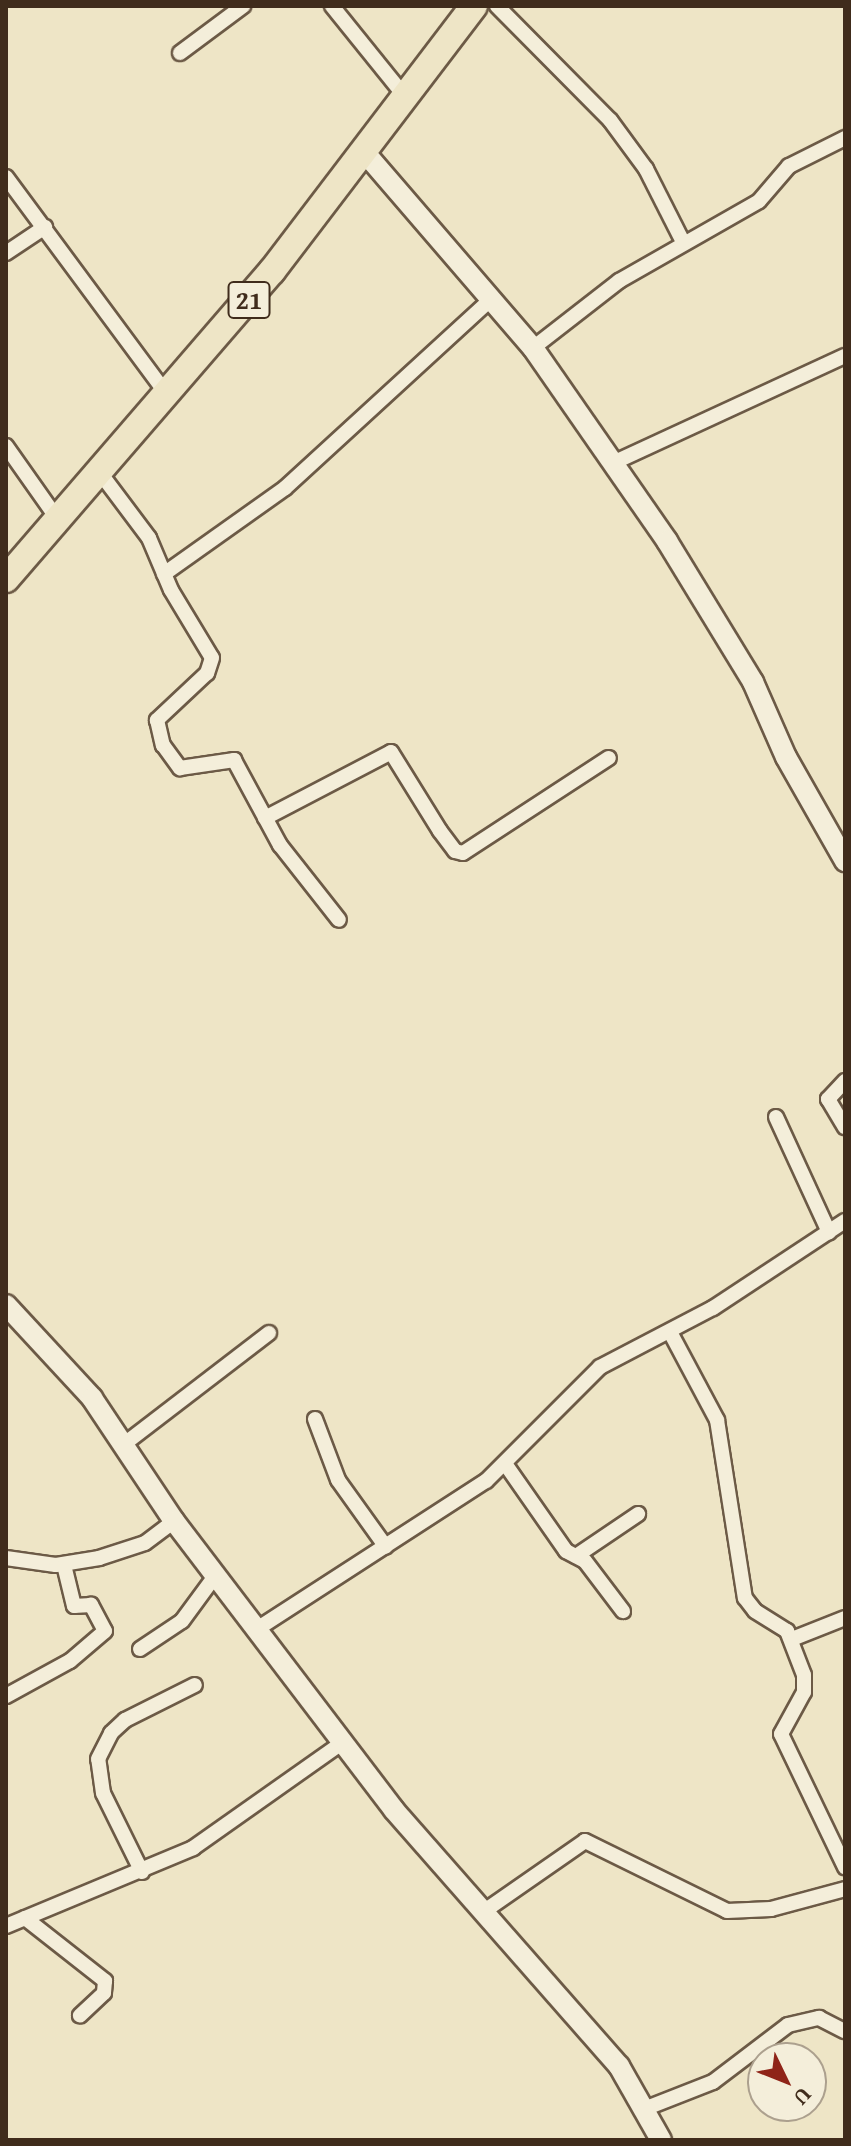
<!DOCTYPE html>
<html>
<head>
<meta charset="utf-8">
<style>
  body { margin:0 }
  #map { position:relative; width:851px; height:2146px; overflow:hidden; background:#eee5c6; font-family:"Gentium Book Plus",serif }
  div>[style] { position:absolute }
  .roads { filter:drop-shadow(2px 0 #6c5a46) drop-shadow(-2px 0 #6c5a46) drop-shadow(0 2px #6c5a46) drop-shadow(0 -2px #6c5a46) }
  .street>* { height:14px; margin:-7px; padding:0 7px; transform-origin:7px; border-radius:7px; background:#f4eeda }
  .secondary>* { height:20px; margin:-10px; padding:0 10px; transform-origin:10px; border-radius:10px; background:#f4eeda }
  .highway>* { height:26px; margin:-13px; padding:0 13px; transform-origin:13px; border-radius:13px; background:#eee5c6 }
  span { translate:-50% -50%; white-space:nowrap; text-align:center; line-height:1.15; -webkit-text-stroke:6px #f4eeda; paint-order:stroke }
  .shield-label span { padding:2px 6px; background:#f4eeda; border:2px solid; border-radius:6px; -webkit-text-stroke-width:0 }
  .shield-label { font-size:26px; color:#402c1c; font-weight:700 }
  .frame { position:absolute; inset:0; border:8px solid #402c1c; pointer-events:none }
  .north { position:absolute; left:747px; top:2042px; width:80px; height:80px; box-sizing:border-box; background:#f4eeda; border:2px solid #aca08e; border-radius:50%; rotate:133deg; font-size:22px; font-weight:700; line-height:32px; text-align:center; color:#402c1c }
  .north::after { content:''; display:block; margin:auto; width:28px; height:36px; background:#8f2418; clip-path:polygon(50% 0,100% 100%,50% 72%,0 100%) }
</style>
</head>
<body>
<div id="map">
  <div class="roads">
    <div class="street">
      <i style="left:332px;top:6px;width:119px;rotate:51.1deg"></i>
      <i style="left:497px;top:6px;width:161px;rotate:45.3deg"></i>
      <i style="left:610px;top:120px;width:61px;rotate:53.7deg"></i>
      <i style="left:646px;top:169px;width:82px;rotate:63.1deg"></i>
      <i style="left:180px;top:53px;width:79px;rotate:-36.7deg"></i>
      <i style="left:6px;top:177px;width:272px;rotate:53.5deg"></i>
      <i style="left:6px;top:253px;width:47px;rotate:-33.7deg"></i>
      <i style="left:533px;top:348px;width:109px;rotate:-37.9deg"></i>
      <i style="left:619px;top:281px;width:161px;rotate:-29.7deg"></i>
      <i style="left:759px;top:201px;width:46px;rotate:-49.4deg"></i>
      <i style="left:789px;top:166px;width:63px;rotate:-26.6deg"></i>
      <i style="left:6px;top:446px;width:92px;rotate:54.8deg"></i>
      <i style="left:613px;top:463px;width:255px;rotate:-24.8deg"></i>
      <i style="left:101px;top:474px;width:80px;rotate:53.1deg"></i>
      <i style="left:149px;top:538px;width:56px;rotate:67.1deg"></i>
      <i style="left:171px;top:590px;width:79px;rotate:58.9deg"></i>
      <i style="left:212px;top:658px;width:16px;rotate:108deg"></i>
      <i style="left:207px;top:673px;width:69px;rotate:136.8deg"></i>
      <i style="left:157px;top:720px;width:26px;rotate:77deg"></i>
      <i style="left:163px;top:745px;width:29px;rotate:54deg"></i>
      <i style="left:180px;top:768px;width:55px;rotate:-8.4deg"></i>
      <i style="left:234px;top:760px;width:97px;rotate:61.6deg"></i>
      <i style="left:280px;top:845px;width:95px;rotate:51.8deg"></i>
      <i style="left:164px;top:574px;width:148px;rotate:-35.4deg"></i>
      <i style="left:285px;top:488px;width:281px;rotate:-42.5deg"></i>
      <i style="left:265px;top:818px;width:142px;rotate:-27.6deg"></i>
      <i style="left:391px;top:752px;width:93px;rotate:58.2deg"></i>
      <i style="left:440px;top:831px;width:25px;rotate:53deg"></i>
      <i style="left:455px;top:851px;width:8px;rotate:14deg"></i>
      <i style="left:463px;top:853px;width:174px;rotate:-33.1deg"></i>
      <i style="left:845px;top:1081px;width:25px;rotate:133deg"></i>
      <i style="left:828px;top:1099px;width:33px;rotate:59deg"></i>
      <i style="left:776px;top:1117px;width:127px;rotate:65.3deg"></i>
      <i style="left:670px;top:1332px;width:100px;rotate:61.9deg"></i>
      <i style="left:717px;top:1420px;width:180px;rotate:81.1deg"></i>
      <i style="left:745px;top:1598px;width:16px;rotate:52deg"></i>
      <i style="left:755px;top:1611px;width:38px;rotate:32deg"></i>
      <i style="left:787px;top:1631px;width:47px;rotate:68.9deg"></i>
      <i style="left:804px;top:1675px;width:17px;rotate:90deg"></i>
      <i style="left:804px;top:1692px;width:48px;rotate:118.7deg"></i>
      <i style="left:781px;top:1734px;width:148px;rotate:64.3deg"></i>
      <i style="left:315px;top:1419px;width:65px;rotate:69.3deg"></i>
      <i style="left:338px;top:1480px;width:82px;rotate:54.4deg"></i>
      <i style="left:123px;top:1445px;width:184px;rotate:-37.5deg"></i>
      <i style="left:506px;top:1465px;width:105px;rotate:55.1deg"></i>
      <i style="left:566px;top:1551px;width:21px;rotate:28deg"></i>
      <i style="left:585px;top:1561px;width:63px;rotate:52.8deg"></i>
      <i style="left:576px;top:1556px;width:75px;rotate:-34.1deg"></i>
      <i style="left:6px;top:1558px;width:50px;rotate:8deg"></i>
      <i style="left:56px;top:1565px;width:44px;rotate:-9.2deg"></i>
      <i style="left:99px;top:1558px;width:48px;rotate:-18.1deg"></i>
      <i style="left:145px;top:1543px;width:36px;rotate:-37deg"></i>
      <i style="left:257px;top:1629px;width:273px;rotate:-32.9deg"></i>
      <i style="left:486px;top:1481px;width:161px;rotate:-45deg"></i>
      <i style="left:600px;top:1367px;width:127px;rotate:-27.6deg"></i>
      <i style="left:713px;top:1308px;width:158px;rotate:-33.4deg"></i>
      <i style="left:792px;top:1639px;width:57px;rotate:-21.6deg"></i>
      <i style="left:140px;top:1649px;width:50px;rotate:-33.7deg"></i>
      <i style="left:182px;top:1621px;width:56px;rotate:-53.7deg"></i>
      <i style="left:6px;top:1696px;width:73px;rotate:-28.7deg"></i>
      <i style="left:70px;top:1661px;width:46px;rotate:-40.6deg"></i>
      <i style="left:105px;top:1631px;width:30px;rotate:-118deg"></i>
      <i style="left:91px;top:1605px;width:17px;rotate:177deg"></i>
      <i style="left:74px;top:1606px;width:42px;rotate:-103.7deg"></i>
      <i style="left:142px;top:1872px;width:88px;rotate:-116.3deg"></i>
      <i style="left:103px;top:1793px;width:34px;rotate:-98deg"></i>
      <i style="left:98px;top:1759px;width:29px;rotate:-63deg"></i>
      <i style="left:111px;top:1733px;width:19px;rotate:-43deg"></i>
      <i style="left:125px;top:1720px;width:78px;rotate:-26.6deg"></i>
      <i style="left:483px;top:1912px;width:124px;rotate:-34.8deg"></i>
      <i style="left:585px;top:1841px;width:158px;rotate:26.2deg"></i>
      <i style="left:727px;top:1911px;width:44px;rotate:-2.6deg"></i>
      <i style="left:771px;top:1909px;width:77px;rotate:-15.1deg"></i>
      <i style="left:25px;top:1918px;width:102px;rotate:38.2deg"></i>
      <i style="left:105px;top:1981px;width:12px;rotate:95deg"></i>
      <i style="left:104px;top:1993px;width:33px;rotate:137deg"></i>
      <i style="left:6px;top:1926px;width:203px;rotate:-22.6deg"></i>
      <i style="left:193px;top:1848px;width:184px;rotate:-35.2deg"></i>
      <i style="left:644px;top:2109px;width:74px;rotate:-21.4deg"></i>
      <i style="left:713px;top:2082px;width:94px;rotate:-37.2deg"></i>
      <i style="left:788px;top:2025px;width:32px;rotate:-13deg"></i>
      <i style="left:819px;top:2018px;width:29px;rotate:27deg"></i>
    </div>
    <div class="secondary">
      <i style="left:366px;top:154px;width:256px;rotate:49.3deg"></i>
      <i style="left:533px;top:348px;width:235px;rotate:55.2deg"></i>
      <i style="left:667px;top:541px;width:165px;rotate:58.6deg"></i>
      <i style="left:753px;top:682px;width:82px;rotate:66.3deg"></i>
      <i style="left:786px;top:757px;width:120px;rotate:60.4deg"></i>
      <i style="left:6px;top:1305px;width:127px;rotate:47.2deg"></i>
      <i style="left:92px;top:1398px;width:148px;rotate:56.3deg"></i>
      <i style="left:174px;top:1521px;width:363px;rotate:52.7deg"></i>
      <i style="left:394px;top:1810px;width:341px;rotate:48.7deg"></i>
      <i style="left:619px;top:2066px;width:85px;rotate:60.4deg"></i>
    </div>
    <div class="highway">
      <i style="left:6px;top:579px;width:407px;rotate:-49.2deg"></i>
      <i style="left:272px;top:271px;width:333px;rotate:-52.7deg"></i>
    </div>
  </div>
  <div class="shield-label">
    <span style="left:249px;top:300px">21</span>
  </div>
  <div class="frame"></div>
  <div class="north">U</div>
</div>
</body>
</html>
